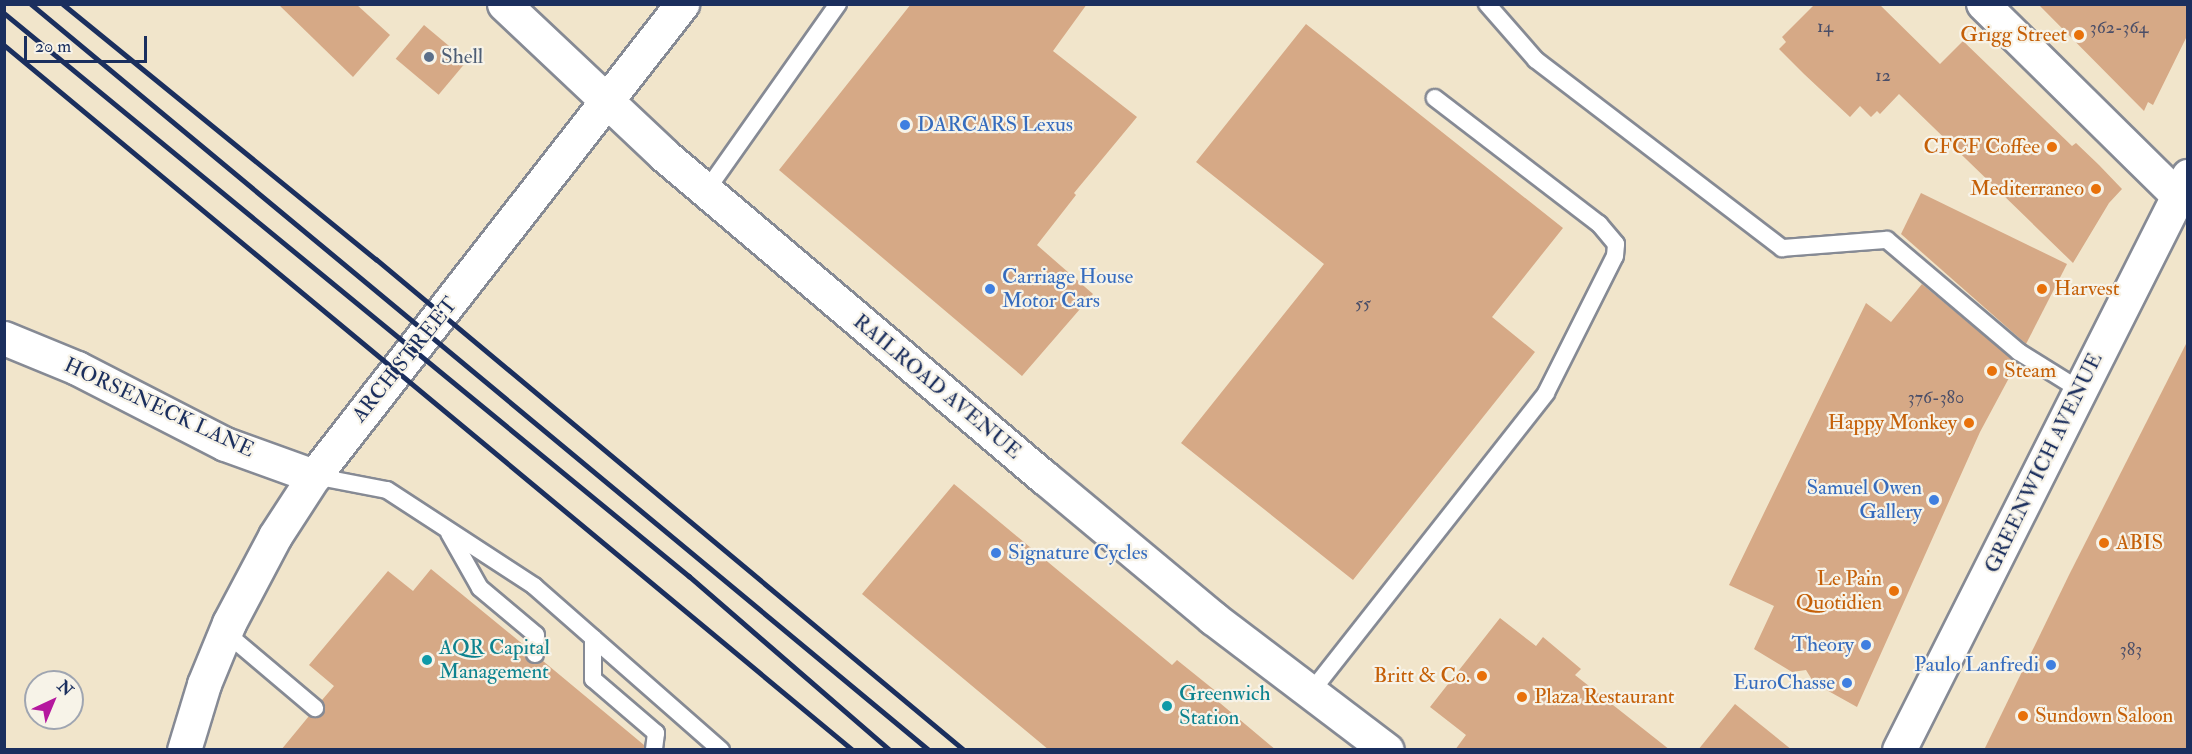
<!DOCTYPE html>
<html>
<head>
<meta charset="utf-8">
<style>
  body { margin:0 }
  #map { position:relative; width:2192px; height:754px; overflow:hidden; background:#f1e5cb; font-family:"IM FELL Double Pica",serif }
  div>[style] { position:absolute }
  .building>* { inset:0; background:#d6a986; transform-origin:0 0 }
  .roads { filter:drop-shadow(2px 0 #868a94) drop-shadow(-2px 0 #868a94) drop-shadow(0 2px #868a94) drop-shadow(0 -2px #868a94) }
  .lane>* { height:16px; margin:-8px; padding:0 8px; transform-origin:8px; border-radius:8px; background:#fff }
  .street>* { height:32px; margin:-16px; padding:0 16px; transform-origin:16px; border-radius:16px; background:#fff }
  .secondary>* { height:33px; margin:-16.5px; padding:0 16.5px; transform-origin:16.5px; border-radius:16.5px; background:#fff }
  .rail>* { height:4.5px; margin:-2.25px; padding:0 2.25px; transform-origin:2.25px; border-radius:2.25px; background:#1b2f5e }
  .dots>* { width:16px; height:16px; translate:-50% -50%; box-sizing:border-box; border:3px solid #f7f3e8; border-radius:50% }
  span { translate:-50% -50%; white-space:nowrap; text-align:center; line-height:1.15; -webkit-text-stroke:4.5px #f7f3e8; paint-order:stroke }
  .number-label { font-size:18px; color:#4a4e68 }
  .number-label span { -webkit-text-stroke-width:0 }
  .food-label { font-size:21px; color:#c56008 }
  .right { translate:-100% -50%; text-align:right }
  .left { translate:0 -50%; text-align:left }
  .service-label { font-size:21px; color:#4e5e75 }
  .shop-label { font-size:21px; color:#366cbe }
  .street-label { font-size:21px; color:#1b2f5e }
  .culture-label { font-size:21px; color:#0d838f }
  .frame { position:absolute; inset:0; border:6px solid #1b2f5e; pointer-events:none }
  .north { position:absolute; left:24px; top:670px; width:60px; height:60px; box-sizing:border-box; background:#f7f3e8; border:2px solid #9fa5b1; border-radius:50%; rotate:44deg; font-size:16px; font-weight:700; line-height:24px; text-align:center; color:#1b2f5e }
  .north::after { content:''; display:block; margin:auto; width:21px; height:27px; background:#b5179e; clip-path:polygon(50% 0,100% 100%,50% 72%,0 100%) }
  .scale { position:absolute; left:24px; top:36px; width:123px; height:27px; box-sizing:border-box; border:3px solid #1b2f5e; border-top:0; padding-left:8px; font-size:18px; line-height:21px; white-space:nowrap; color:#1b2f5e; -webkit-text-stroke:4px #f7f3e8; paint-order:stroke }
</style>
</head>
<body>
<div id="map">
  <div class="building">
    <i style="clip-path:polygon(278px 4px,356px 4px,390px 35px,353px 77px)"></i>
    <i style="clip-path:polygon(911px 4px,1087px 4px,1053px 51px,1137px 117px,1074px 193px,1076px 195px,1037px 245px,1093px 294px,1022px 376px,779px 170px)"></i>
    <i style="clip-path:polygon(1815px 4px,1879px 4px,1940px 64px,1963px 41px,2072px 146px,2076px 143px,2099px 165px,2122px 189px,2109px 203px,2073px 263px,1899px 94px,1880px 114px,1877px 111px,1871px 117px,1860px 106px,1850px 117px,1804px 74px,1779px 49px,1786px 42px,1782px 37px)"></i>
    <i style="clip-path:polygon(2038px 4px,2187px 4px,2187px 36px,2153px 105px,2148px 102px,2144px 111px)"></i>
    <i style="clip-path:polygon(1306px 24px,1563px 228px,1492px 317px,1535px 352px,1353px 580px,1181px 443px,1324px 264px,1196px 162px)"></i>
    <i style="left:424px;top:25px;width:56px;height:44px;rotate:40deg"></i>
    <i style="clip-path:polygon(1921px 193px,2067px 264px,2026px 344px,1901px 234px)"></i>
    <i style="clip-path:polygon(1922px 284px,2017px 363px,1980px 432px,1857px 707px,1814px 683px,1806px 670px,1792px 672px,1754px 649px,1774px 606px,1729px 585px,1866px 303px,1891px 322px)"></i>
    <i style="clip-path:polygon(2187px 342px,2187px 750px,1984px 750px,2069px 575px)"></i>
    <i style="clip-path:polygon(954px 484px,1172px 665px,1177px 660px,1218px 693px,1214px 698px,1276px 750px,1049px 750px,862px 594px)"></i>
    <i style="clip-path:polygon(431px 569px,525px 646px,529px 662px,543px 661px,644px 745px,644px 750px,281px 750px,309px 716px,323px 714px,322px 700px,334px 686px,309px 665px,388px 571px,413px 591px)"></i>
    <i style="clip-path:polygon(1500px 618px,1536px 646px,1543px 637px,1581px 669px,1575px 675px,1670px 750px,1455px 750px,1466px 735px,1430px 707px)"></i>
    <i style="clip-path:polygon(1735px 704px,1792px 750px,1698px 750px)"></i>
  </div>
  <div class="roads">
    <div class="lane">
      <i style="left:1487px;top:4px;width:74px;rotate:48.8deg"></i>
      <i style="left:1536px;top:60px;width:310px;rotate:37.4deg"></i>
      <i style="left:1782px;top:248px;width:105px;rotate:-4.4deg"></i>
      <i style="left:1887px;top:240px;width:173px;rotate:40.3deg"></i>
      <i style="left:2019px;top:352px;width:72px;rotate:31.9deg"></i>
      <i style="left:706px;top:191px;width:229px;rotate:-54.8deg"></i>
      <i style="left:314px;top:476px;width:74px;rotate:10.9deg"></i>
      <i style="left:387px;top:490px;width:176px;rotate:33.1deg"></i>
      <i style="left:534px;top:586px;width:249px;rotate:41.3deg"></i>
      <i style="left:449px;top:533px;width:63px;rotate:60.6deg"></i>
      <i style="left:480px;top:588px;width:73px;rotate:40deg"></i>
      <i style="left:536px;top:635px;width:19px;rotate:93deg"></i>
      <i style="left:225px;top:632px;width:118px;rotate:40.2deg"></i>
      <i style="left:593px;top:638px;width:41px;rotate:90deg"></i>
      <i style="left:593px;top:679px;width:83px;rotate:40.6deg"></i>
      <i style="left:656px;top:733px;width:17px;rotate:97deg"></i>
      <i style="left:1311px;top:692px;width:380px;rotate:-51.8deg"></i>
      <i style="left:1546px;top:393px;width:153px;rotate:-63.3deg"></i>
      <i style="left:1615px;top:256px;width:12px;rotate:-85deg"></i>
      <i style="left:1616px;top:244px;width:26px;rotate:-130deg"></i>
      <i style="left:1599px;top:224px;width:207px;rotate:-142.5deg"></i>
    </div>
    <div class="street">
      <i style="left:1983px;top:4px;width:274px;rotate:44.6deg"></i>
    </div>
    <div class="secondary">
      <i style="left:504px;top:4px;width:220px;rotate:43.3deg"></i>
      <i style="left:664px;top:155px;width:499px;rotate:40.3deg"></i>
      <i style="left:1045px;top:478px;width:219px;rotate:39.8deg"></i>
      <i style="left:1213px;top:618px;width:218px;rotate:37.2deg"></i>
      <i style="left:4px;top:338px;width:79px;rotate:22.3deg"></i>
      <i style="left:77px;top:368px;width:166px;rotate:27.2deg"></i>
      <i style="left:225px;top:444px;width:95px;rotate:19.8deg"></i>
      <i style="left:184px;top:750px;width:69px;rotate:-73.1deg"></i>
      <i style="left:204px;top:684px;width:66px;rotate:-67.7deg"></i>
      <i style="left:229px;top:623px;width:98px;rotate:-62.1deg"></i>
      <i style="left:275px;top:536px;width:72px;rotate:-57deg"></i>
      <i style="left:314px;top:476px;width:599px;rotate:-52.06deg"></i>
      <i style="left:1899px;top:750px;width:643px;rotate:-63.28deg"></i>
    </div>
  </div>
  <div class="rail">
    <i style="left:31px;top:4px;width:1167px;rotate:39.72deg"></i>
    <i style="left:63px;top:4px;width:404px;rotate:39.2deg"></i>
    <i style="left:376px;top:259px;width:766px;rotate:39.86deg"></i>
    <i style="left:4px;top:13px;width:887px;rotate:39.42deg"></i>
    <i style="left:689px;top:576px;width:266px;rotate:40.9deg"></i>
    <i style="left:4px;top:45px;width:1104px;rotate:39.71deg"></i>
  </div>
  <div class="dots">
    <i style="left:2079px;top:35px;background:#e8710a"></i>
    <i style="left:429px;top:57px;background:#5c6f8a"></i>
    <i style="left:905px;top:125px;background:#3f7fe0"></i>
    <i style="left:2052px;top:147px;background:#e8710a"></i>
    <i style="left:2096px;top:189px;background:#e8710a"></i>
    <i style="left:990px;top:289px;background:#3f7fe0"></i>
    <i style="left:2042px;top:289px;background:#e8710a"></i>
    <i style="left:1992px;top:371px;background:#e8710a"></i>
    <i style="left:1969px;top:423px;background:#e8710a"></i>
    <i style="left:1934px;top:500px;background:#3f7fe0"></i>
    <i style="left:2104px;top:543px;background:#e8710a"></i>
    <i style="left:996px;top:553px;background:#3f7fe0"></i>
    <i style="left:1894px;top:591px;background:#e8710a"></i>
    <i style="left:1866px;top:645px;background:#3f7fe0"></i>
    <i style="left:427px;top:660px;background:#0f9aa8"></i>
    <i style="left:2051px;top:665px;background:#3f7fe0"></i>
    <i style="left:1482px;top:676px;background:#e8710a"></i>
    <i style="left:1847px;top:683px;background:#3f7fe0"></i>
    <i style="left:1522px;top:697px;background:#e8710a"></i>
    <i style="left:1167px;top:706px;background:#0f9aa8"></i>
    <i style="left:2023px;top:716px;background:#e8710a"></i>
  </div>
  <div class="number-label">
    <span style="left:1825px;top:27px">14</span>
    <span style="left:2119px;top:28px">362-364</span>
    <span style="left:1883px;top:76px">12</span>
    <span style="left:1363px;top:304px">55</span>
    <span style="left:1936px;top:398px">376-380</span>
    <span style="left:2131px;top:650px">383</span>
  </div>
  <div class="food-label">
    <span class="right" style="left:2067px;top:35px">Grigg Street</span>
    <span class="right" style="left:2040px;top:147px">CFCF Coffee</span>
    <span class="right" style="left:2084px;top:189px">Mediterraneo</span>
    <span class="left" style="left:2054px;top:289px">Harvest</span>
    <span class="left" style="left:2004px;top:371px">Steam</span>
    <span class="right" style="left:1957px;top:423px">Happy Monkey</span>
    <span class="left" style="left:2116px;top:543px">ABIS</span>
    <span class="right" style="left:1882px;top:591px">Le Pain<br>Quotidien</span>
    <span class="right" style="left:1470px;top:676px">Britt &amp; Co.</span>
    <span class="left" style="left:1534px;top:697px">Plaza Restaurant</span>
    <span class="left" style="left:2035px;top:716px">Sundown Saloon</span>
  </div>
  <div class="service-label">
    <span class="left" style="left:441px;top:57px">Shell</span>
  </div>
  <div class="shop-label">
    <span class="left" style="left:917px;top:125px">DARCARS Lexus</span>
    <span class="left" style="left:1002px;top:289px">Carriage House<br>Motor Cars</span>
    <span class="right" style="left:1922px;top:500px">Samuel Owen<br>Gallery</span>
    <span class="left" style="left:1008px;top:553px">Signature Cycles</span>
    <span class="right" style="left:1854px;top:645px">Theory</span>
    <span class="right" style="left:2039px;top:665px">Paulo Lanfredi</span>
    <span class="right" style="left:1835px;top:683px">EuroChasse</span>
  </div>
  <div class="street-label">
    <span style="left:405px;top:360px;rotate:-51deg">ARCH STREET</span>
    <span style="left:937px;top:387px;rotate:40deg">RAILROAD AVENUE</span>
    <span style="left:159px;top:408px;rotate:25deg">HORSENECK LANE</span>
    <span style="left:2044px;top:463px;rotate:-64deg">GREENWICH AVENUE</span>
  </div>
  <div class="culture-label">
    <span class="left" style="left:439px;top:660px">AQR Capital<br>Management</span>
    <span class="left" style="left:1179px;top:706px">Greenwich<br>Station</span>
  </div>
  <div class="frame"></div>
  <div class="north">N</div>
  <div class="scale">20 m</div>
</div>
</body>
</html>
